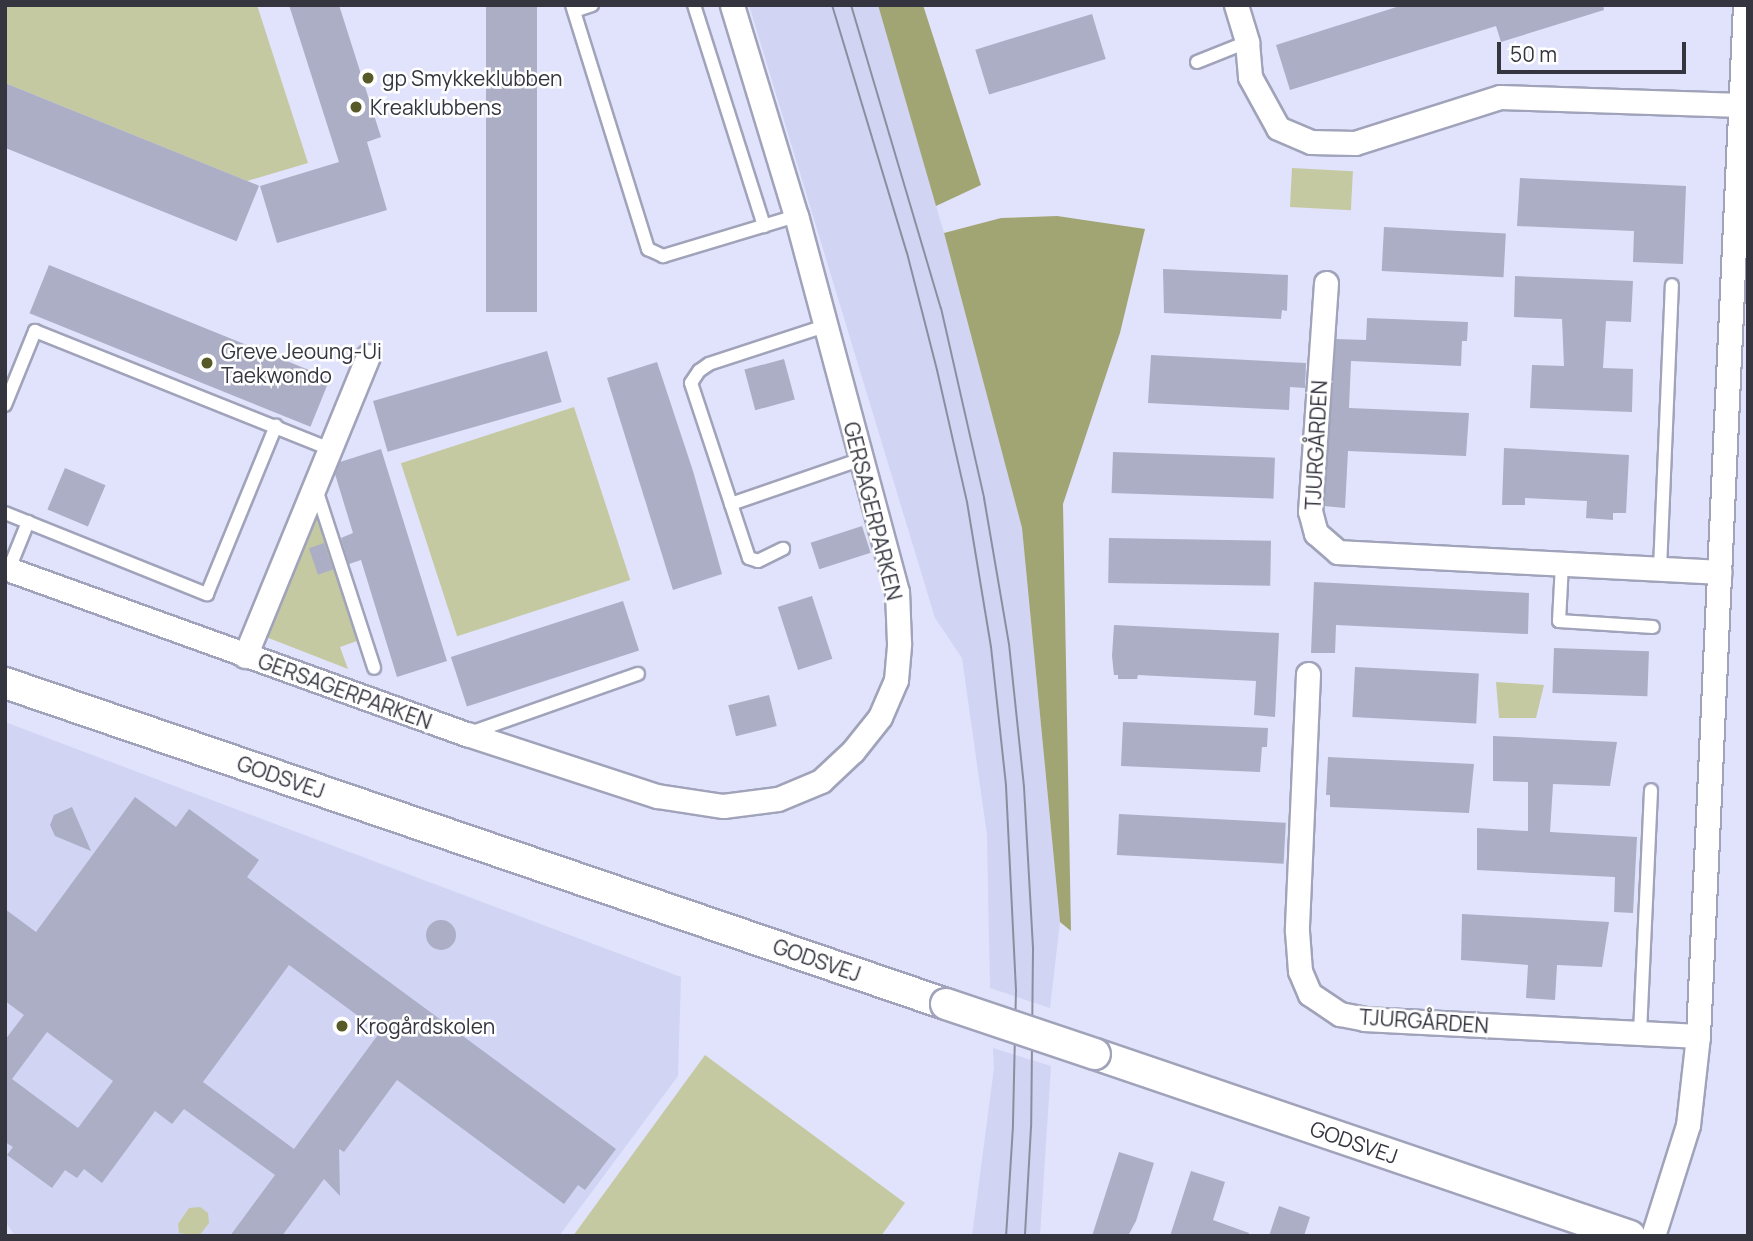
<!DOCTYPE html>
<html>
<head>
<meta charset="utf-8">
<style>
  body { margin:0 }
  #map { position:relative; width:1753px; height:1241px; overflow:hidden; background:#e0e3fb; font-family:Manrope,sans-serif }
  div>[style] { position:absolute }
  .built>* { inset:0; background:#d1d4f3 }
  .green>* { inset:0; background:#c5c9a2; transform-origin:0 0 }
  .forest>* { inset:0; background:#a1a574 }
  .building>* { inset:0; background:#abaec5; transform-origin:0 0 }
  .round { border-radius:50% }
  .roads { filter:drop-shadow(2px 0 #a0a3b9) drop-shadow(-2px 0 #a0a3b9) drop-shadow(0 2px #a0a3b9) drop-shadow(0 -2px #a0a3b9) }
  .service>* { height:12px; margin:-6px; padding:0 6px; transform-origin:6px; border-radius:6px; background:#fff }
  .minor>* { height:23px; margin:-11.5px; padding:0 11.5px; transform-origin:11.5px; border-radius:11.5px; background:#fff }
  .tertiary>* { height:30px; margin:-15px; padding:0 15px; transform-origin:15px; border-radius:15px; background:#fff }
  .tram>* { height:2px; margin:-1px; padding:0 1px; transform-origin:1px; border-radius:1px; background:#8c8e9f }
  .bridges { filter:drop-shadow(2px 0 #a0a3b9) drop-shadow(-2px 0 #a0a3b9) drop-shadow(0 2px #a0a3b9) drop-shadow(0 -2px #a0a3b9) }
  .tertiary-bridge>* { height:30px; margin:-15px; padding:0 15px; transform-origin:15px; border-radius:15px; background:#fff }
  .dots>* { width:19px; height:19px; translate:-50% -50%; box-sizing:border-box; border:4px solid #fff; border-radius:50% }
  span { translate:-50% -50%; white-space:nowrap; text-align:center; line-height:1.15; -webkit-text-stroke:5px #fff; paint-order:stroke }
  .poi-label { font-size:21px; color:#34353f }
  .left { translate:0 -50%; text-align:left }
  .street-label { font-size:21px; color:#34353f }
  .frame { position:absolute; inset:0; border:7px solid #34353f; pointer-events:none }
  .scale { position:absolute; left:1497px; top:42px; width:189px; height:32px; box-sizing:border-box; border:4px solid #34353f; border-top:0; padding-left:9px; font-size:21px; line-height:24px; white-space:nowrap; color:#34353f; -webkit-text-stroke:5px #fff; paint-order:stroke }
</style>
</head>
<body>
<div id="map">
  <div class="built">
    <i style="clip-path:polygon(749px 5px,878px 5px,944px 233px,1022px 528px,1060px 922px,1050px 1008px,990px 988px,987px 835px,962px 658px,935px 618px)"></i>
    <i style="clip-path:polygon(5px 722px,681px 977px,678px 1076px,559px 1236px,15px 1236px,5px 1221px)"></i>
    <i style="clip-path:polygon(993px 1048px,1051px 1066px,1040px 1236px,972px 1236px,994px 1068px)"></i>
  </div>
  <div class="green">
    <i style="clip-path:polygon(5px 5px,257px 5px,308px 163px,247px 181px,5px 83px)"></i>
    <i style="left:1292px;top:168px;width:61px;height:39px;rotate:3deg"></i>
    <i style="left:574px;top:407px;width:182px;height:182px;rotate:72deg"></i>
    <i style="clip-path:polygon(315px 509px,357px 641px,340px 647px,348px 669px,266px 637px)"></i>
    <i style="clip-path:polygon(1496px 682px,1544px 685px,1536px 718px,1499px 718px)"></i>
    <i style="clip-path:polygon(705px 1055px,905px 1203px,881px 1236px,573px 1236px)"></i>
    <i style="clip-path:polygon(200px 1207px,208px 1213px,209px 1223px,199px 1236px,179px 1233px,178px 1224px,189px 1208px)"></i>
  </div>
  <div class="forest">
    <i style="clip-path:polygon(878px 5px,923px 5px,981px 185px,936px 206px)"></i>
    <i style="clip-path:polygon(1057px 216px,1145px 229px,1120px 333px,1063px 504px,1071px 931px,1060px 922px,1022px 528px,944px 233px,1001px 218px)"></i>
  </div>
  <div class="building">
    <i style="clip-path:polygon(289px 5px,339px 5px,381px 137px,367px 142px,387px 210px,277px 243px,260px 186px,339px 162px)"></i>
    <i style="left:486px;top:5px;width:51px;height:307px"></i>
    <i style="clip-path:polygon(1403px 5px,1603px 5px,1604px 10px,1501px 42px,1496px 26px,1290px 90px,1276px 45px)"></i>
    <i style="left:1092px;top:14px;width:47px;height:122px;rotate:73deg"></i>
    <i style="left:5px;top:83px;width:274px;height:60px;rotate:22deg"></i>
    <i style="clip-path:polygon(1520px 178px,1686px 186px,1683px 264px,1633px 262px,1634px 231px,1517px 226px)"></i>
    <i style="left:1384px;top:227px;width:122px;height:44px;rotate:3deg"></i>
    <i style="left:49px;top:265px;width:303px;height:52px;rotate:22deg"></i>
    <i style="clip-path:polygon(1163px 269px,1288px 275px,1287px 311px,1282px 310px,1281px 319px,1164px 313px)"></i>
    <i style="clip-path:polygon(1515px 276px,1633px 281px,1631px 322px,1606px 321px,1603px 368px,1633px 369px,1632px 412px,1530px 408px,1532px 365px,1564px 366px,1562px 319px,1514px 317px)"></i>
    <i style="clip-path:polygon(1367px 318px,1468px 322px,1467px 341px,1462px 341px,1461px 366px,1351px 361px,1349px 408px,1469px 413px,1466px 456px,1348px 451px,1345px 508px,1324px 506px,1336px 339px,1366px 340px)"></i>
    <i style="left:547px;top:351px;width:53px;height:181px;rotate:74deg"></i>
    <i style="clip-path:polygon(1151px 355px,1306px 363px,1305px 388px,1290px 387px,1289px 410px,1148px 403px)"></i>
    <i style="left:784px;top:359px;width:42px;height:41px;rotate:75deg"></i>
    <i style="clip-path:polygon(657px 362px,693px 471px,722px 574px,673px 590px,607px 378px)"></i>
    <i style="clip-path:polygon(1504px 448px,1629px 455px,1626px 513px,1613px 513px,1613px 520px,1586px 518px,1587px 501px,1525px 498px,1525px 505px,1502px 505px)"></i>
    <i style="clip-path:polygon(381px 449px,447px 661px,397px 677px,361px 560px,349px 564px,341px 538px,353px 533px,335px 474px,340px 462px)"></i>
    <i style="left:1113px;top:452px;width:162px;height:41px;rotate:2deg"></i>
    <i style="left:65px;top:468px;width:44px;height:45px;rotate:23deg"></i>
    <i style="left:862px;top:526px;width:28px;height:54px;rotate:72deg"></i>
    <i style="left:1109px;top:538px;width:162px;height:45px;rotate:1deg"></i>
    <i style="left:324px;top:543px;width:28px;height:16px;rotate:71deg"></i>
    <i style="clip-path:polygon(1314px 582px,1529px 593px,1528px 634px,1336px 625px,1335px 653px,1311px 653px)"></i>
    <i style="left:812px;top:596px;width:66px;height:36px;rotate:72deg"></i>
    <i style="left:623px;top:601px;width:52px;height:181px;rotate:72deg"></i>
    <i style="clip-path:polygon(1114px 625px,1279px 633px,1275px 717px,1254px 715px,1256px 681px,1138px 675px,1137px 679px,1118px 679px,1118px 675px,1114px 675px,1112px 656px)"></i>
    <i style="left:1554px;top:648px;width:95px;height:45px;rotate:2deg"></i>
    <i style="left:1355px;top:667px;width:124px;height:50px;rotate:3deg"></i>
    <i style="left:769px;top:695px;width:32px;height:42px;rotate:76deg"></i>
    <i style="clip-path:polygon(1123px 722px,1268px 728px,1267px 747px,1262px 747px,1260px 772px,1121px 766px)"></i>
    <i style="clip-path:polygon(1493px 736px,1617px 742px,1610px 786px,1553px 784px,1550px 832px,1637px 837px,1633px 913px,1614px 912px,1615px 877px,1477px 870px,1477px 828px,1528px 831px,1528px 782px,1493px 781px)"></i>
    <i style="clip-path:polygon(1328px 757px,1474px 764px,1469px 813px,1330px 807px,1330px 795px,1326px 795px)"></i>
    <i style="clip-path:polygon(evenodd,135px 797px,176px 827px,189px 809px,259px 860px,247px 877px,616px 1149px,585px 1190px,578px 1185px,564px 1204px,397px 1080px,344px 1152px,339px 1149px,340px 1196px,324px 1179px,282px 1236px,230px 1236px,275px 1175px,184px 1109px,172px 1124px,155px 1111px,102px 1183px,84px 1169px,77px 1178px,65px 1170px,52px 1188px,7px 1155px,13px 1147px,5px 1142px,5px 1040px,24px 1015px,5px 1001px,5px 909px,36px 932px,135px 797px,289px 965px,380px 1032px,294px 1149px,203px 1082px,289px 965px,135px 797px,47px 1032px,113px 1081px,78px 1128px,12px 1079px,47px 1032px)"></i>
    <i style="clip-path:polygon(72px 807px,91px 851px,55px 836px,50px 825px,54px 815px)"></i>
    <i style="left:1119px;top:814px;width:167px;height:41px;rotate:3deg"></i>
    <i style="clip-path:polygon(1462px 914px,1609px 922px,1602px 967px,1557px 965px,1555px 1000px,1526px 998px,1528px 965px,1461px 960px)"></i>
    <i class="round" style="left:426px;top:920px;width:30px;height:30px"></i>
    <i style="clip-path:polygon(1119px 1152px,1154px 1163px,1136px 1221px,1128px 1236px,1092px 1236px)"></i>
    <i style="clip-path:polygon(1191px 1171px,1225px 1182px,1213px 1220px,1249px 1233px,1248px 1236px,1170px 1236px)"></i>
    <i style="clip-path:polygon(1279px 1206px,1310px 1217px,1304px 1236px,1269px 1236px)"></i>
  </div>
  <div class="roads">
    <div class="service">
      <i style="left:572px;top:5px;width:256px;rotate:72.7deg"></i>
      <i style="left:648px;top:249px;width:17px;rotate:25deg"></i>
      <i style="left:663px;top:256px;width:139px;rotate:-16.7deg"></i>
      <i style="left:694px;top:5px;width:232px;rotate:72.4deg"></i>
      <i style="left:574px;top:11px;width:19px;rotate:-18deg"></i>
      <i style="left:1197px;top:62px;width:54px;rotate:-21.8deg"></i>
      <i style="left:825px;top:326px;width:122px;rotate:161.9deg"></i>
      <i style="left:709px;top:364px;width:12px;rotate:145deg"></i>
      <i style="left:699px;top:371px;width:14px;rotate:124deg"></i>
      <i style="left:691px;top:383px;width:127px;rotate:71.7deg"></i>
      <i style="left:731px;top:504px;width:139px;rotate:-19deg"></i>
      <i style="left:5px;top:405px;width:80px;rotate:-67.9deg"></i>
      <i style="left:35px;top:331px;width:318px;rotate:21.8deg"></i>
      <i style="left:316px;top:489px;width:188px;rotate:72deg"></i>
      <i style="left:731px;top:504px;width:57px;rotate:71.6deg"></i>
      <i style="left:749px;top:558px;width:9px;rotate:18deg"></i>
      <i style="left:758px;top:561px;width:28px;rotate:-26deg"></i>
      <i style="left:5px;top:513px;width:218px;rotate:21.9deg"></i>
      <i style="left:207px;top:594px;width:182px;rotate:-67.7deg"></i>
      <i style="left:1562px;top:564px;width:57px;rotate:93deg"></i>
      <i style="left:1559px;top:621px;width:94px;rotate:3.7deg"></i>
      <i style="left:9px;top:569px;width:51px;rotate:-68deg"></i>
      <i style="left:1660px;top:569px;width:284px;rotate:-87.6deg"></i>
      <i style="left:470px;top:733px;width:178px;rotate:-19.4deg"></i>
      <i style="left:1640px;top:1033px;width:243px;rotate:-87.4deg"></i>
    </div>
    <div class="minor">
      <i style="left:1236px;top:5px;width:39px;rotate:73deg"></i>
      <i style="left:1247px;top:42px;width:35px;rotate:85deg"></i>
      <i style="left:1250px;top:77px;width:58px;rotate:61.2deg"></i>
      <i style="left:1278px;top:128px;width:36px;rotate:23deg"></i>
      <i style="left:1311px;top:142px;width:44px;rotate:1.3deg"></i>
      <i style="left:1355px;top:143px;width:152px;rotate:-17.6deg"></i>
      <i style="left:1500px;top:97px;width:241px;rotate:1.9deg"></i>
      <i style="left:1326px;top:283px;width:229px;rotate:94deg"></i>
      <i style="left:1310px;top:511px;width:23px;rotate:75deg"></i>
      <i style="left:1316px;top:533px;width:29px;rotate:41deg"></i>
      <i style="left:1338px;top:552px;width:382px;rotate:3deg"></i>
      <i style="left:5px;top:568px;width:491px;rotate:19.8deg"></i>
      <i style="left:467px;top:734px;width:200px;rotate:18.1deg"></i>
      <i style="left:657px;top:796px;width:67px;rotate:8.6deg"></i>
      <i style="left:723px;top:806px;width:55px;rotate:-7.3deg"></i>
      <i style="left:778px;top:799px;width:47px;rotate:-22.7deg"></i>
      <i style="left:821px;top:781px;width:44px;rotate:-43.2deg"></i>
      <i style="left:853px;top:751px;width:43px;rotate:-51.5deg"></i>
      <i style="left:880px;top:717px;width:40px;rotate:-66.6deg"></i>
      <i style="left:896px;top:680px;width:37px;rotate:-85deg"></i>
      <i style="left:899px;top:643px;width:51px;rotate:-92.2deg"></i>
      <i style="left:897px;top:592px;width:389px;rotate:-105deg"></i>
      <i style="left:796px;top:216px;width:220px;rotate:-106.9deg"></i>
      <i style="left:245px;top:656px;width:324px;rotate:-67.7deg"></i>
      <i style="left:1308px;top:674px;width:257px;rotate:92.5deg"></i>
      <i style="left:1297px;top:931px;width:40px;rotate:85.7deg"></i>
      <i style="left:1300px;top:971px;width:25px;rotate:67deg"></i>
      <i style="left:1310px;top:994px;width:36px;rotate:34deg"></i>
      <i style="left:1340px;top:1014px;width:25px;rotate:11deg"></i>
      <i style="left:1365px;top:1019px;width:333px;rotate:2.9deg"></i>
      <i style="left:1653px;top:1236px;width:116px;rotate:-72.5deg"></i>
      <i style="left:1688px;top:1125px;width:90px;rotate:-83.6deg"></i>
      <i style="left:1698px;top:1036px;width:1032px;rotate:-87.39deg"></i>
    </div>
    <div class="tertiary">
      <i style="left:5px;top:683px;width:994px;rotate:18.84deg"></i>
      <i style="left:1095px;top:1054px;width:565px;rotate:18.79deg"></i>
    </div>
  </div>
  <div class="tram">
    <i style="left:832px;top:5px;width:259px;rotate:73.2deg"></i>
    <i style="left:907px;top:253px;width:121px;rotate:75.6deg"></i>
    <i style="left:937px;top:370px;width:135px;rotate:77.2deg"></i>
    <i style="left:967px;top:502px;width:147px;rotate:80.6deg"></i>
    <i style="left:991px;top:647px;width:140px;rotate:83.8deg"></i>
    <i style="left:1006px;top:786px;width:204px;rotate:87.2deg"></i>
    <i style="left:1016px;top:990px;width:136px;rotate:91.3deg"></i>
    <i style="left:1013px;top:1126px;width:110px;rotate:93.6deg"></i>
    <i style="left:851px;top:5px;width:316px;rotate:73.5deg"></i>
    <i style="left:941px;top:308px;width:195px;rotate:77.2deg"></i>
    <i style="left:984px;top:498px;width:148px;rotate:80.3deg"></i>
    <i style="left:1009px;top:644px;width:144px;rotate:84deg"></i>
    <i style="left:1024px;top:787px;width:163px;rotate:86.8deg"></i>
    <i style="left:1033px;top:950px;width:177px;rotate:90.6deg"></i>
    <i style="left:1031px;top:1127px;width:109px;rotate:93.2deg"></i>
  </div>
  <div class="bridges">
    <div class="tertiary-bridge">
      <i style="left:946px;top:1004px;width:157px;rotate:18.6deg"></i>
    </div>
  </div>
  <div class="dots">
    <i style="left:368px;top:78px;background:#575a27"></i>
    <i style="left:356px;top:107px;background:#575a27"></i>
    <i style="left:207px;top:363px;background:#575a27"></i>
    <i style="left:342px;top:1026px;background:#575a27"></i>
  </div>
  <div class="poi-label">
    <span class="left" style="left:382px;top:78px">gp Smykkeklubben</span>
    <span class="left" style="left:370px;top:107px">Kreaklubbens</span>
    <span class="left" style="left:221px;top:363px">Greve Jeoung-Ui<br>Taekwondo</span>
    <span class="left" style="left:356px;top:1026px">Krogårdskolen</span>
  </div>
  <div class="street-label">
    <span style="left:1316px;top:445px;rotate:-87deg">TJURGÅRDEN</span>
    <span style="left:873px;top:511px;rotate:76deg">GERSAGERPARKEN</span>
    <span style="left:345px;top:691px;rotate:20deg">GERSAGERPARKEN</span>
    <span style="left:281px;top:777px;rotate:19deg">GODSVEJ</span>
    <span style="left:817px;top:960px;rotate:19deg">GODSVEJ</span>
    <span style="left:1424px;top:1021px;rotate:4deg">TJURGÅRDEN</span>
    <span style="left:1354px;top:1142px;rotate:19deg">GODSVEJ</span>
  </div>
  <div class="frame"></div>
  <div class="scale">50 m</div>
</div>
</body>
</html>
